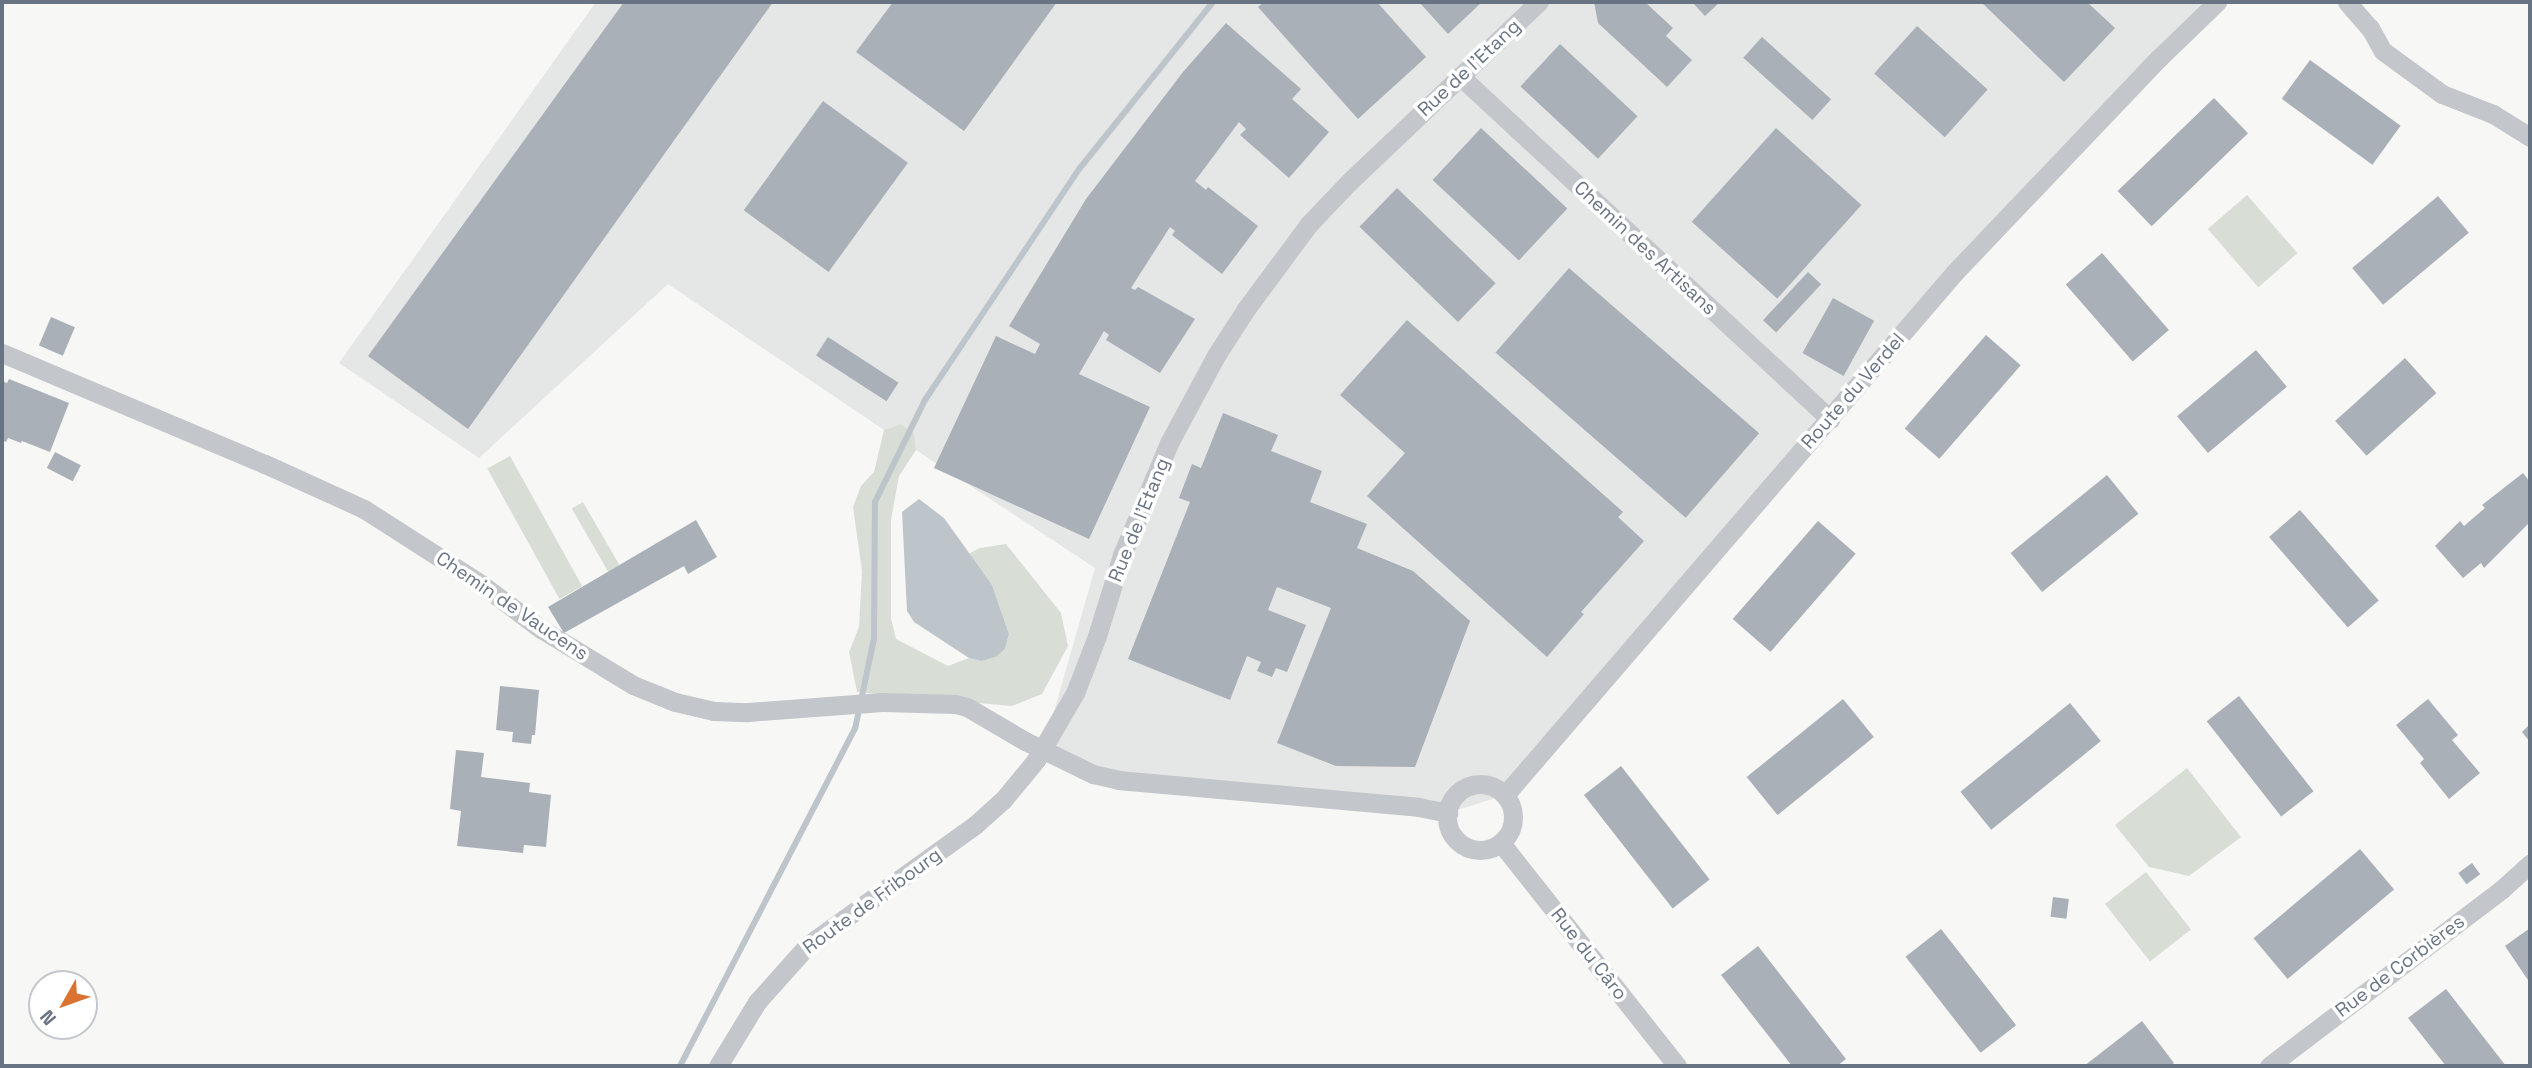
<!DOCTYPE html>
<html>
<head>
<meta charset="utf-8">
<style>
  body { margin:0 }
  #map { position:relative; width:2532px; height:1068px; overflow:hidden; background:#f7f7f5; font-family:"Space Grotesk",sans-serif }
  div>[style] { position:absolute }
  .built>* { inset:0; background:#e5e6e6 }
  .green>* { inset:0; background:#d8ded6; transform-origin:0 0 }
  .water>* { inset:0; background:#bdc5cb }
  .stream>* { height:6px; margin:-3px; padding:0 3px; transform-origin:3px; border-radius:3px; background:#bdc5cb }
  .building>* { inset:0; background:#aab0b7; transform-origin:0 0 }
  .street>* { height:19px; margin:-9.5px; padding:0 9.5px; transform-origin:9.5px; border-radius:9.5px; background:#c3c6ca }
  .street>.ring { margin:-9.5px; padding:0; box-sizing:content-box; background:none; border:19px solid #c3c6ca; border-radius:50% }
  span { translate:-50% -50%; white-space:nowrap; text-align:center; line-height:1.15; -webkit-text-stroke:7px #fff; paint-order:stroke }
  .street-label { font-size:19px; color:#687484 }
  .frame { position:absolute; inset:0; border:4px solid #687484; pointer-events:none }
  .north { position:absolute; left:28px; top:970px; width:70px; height:70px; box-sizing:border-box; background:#fff; border:2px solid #c3c7ce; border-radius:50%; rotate:230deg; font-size:19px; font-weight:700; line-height:28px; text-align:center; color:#687484 }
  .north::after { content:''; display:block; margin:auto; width:24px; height:32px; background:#da7232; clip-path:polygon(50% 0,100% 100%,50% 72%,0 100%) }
</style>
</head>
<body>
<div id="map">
  <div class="built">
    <i style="clip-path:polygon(596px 2px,2217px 2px,2021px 200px,1505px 795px,1448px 813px,1147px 783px,1043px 750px,1095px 568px,916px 450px,914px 434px,901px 424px,884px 430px,668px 284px,479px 458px,339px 363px)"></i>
  </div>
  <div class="green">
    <i style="left:2247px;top:195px;width:77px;height:52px;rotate:49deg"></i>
    <i style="clip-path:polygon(901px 424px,914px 434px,916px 450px,899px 476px,891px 520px,891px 618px,896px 639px,948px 666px,969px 658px,981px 661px,996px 657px,1005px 649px,1009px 634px,992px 585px,968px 554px,980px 548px,1006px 544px,1061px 613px,1068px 646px,1042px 694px,1012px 706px,857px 692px,849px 652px,859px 627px,862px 571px,853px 507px,861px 486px,874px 472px,884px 430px)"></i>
    <i style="left:510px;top:456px;width:149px;height:26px;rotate:61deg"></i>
    <i style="left:583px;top:502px;width:73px;height:13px;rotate:60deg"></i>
    <i style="clip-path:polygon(2187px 768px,2241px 837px,2189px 876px,2149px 867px,2115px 825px)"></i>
    <i style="left:2146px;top:872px;width:73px;height:52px;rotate:52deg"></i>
  </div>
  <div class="water">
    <i style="clip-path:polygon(919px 499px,944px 518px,992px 585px,1009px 634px,1005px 649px,996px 657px,981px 661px,969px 658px,914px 622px,907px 611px,902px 512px)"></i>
  </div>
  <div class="stream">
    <i style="left:680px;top:1066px;width:380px;rotate:-62.6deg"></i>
    <i style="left:855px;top:729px;width:92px;rotate:-78.1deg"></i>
    <i style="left:874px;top:639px;width:137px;rotate:-89.6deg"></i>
    <i style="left:875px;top:502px;width:114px;rotate:-63.9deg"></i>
    <i style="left:925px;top:400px;width:279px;rotate:-56.3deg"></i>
    <i style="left:1080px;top:168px;width:213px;rotate:-51.3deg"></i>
  </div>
  <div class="building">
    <i style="clip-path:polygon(624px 2px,773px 2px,468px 429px,368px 356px)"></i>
    <i style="clip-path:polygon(893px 2px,1057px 2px,964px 131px,856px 52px)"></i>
    <i style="clip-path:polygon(1264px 2px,1377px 2px,1426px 57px,1358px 119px,1258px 7px)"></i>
    <i style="clip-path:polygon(1419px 2px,1482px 2px,1448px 34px)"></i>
    <i style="clip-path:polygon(1594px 2px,1645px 2px,1673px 28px,1666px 36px,1692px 60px,1667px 87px,1598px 23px)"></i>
    <i style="clip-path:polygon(1692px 2px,1720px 2px,1705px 16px)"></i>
    <i style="clip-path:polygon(1981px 2px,2087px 2px,2115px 28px,2064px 82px)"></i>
    <i style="clip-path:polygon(1226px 23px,1301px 89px,1292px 99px,1329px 132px,1289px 178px,1240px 135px,1246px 129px,1239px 122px,1195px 181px,1206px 190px,1208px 187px,1258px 226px,1222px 274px,1172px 235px,1175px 231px,1170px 227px,1131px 288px,1135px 290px,1138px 287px,1195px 319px,1160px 373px,1106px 340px,1109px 335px,1104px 331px,1079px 374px,1150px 407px,1089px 539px,934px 468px,996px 336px,1035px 354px,1040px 344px,1009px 326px,1086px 199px,1183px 72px)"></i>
    <i style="left:1917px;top:26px;width:95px;height:64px;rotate:42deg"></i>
    <i style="left:1762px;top:37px;width:93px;height:28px;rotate:42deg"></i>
    <i style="left:1560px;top:44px;width:106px;height:58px;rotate:43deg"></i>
    <i style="left:2310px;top:60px;width:112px;height:48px;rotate:36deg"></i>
    <i style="left:2214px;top:98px;width:49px;height:134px;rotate:46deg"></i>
    <i style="left:823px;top:101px;width:105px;height:135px;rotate:36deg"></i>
    <i style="left:1481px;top:128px;width:118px;height:71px;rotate:43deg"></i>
    <i style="left:1776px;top:128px;width:115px;height:126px;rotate:42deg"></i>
    <i style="left:1397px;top:188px;width:137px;height:54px;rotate:44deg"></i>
    <i style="left:2438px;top:196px;width:48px;height:112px;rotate:50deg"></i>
    <i style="left:2102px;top:253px;width:102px;height:48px;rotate:49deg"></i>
    <i style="left:1569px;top:268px;width:252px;height:112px;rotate:41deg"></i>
    <i style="left:1808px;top:272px;width:18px;height:66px;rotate:43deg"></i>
    <i style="left:1833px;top:298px;width:47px;height:63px;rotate:29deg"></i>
    <i style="left:51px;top:317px;width:26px;height:31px;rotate:23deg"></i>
    <i style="clip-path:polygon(1407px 320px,1623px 512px,1618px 517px,1644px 541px,1581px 612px,1584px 614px,1547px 657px,1367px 496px,1405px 453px,1340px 395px)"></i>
    <i style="left:1986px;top:335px;width:46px;height:124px;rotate:41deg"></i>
    <i style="left:828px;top:337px;width:84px;height:22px;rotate:33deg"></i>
    <i style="left:2256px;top:350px;width:48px;height:103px;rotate:50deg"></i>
    <i style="left:2405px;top:358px;width:47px;height:94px;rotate:48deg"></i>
    <i style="clip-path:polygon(9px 379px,69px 403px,50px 452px,22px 441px,21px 443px,8px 438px,6px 442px,2px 440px,2px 381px,7px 383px)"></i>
    <i style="clip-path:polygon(1223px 413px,1278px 435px,1271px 451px,1322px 471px,1310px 502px,1367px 524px,1357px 548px,1413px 571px,1470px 621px,1415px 767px,1336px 766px,1277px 743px,1331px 608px,1277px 587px,1268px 610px,1306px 625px,1287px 672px,1276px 668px,1272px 677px,1257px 671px,1261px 662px,1247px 656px,1230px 700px,1128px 659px,1190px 502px,1179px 498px,1192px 464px,1201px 468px)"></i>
    <i style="left:55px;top:452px;width:29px;height:18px;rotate:27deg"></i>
    <i style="clip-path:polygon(2523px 473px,2530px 482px,2530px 522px,2484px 568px,2481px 563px,2463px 578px,2435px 546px,2460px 521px,2464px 526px,2485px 508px,2482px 505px)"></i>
    <i style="left:2107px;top:475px;width:50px;height:124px;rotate:51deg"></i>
    <i style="left:2300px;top:510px;width:120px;height:41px;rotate:49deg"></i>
    <i style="clip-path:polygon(696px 520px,717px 557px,688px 574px,684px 566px,564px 633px,548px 607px)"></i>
    <i style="left:1818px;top:521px;width:50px;height:130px;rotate:41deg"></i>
    <i style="clip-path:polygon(500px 686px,539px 690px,535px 735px,532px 735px,531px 744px,512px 742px,513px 732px,496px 730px)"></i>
    <i style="left:2239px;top:696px;width:121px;height:41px;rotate:52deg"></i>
    <i style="left:1843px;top:699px;width:49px;height:124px;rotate:51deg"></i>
    <i style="clip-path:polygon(2428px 699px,2458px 735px,2452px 740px,2480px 773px,2449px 799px,2420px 763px,2424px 759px,2396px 725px)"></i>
    <i style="left:2070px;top:703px;width:49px;height:141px;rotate:51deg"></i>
    <i style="clip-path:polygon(2530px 724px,2530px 742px,2522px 732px)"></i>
    <i style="clip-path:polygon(456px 750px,484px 753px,481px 777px,530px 783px,529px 792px,551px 795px,546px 847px,524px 845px,523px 853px,457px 846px,461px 811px,450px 809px)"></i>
    <i style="left:1621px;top:766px;width:144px;height:47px;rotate:52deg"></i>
    <i style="left:2360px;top:849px;width:53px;height:139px;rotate:50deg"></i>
    <i style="left:2472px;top:863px;width:14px;height:17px;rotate:54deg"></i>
    <i style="left:2053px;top:897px;width:16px;height:20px;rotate:7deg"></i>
    <i style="clip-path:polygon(2530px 928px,2530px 983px,2505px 946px)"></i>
    <i style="left:1941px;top:929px;width:122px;height:45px;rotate:52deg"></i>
    <i style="clip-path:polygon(1758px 946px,1846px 1059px,1837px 1066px,1792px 1066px,1721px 975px)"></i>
    <i style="clip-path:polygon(2446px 989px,2506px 1066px,2446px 1066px,2408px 1018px)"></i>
    <i style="clip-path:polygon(2142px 1021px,2174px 1063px,2170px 1066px,2084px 1066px)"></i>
  </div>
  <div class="street">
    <i style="left:2347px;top:2px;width:35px;rotate:49deg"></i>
    <i style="left:2370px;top:28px;width:26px;rotate:61deg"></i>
    <i style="left:2383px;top:51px;width:73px;rotate:36.1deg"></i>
    <i style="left:2442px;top:94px;width:55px;rotate:21.4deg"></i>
    <i style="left:2493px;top:114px;width:44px;rotate:31.9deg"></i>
    <i style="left:1460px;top:76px;width:505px;rotate:42.83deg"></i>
    <i style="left:2px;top:353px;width:285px;rotate:22.9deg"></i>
    <i style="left:265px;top:464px;width:109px;rotate:24.4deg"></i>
    <i style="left:364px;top:509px;width:139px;rotate:32.7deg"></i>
    <i style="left:481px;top:584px;width:75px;rotate:36.9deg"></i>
    <i style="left:541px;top:629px;width:108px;rotate:31.3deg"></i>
    <i style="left:633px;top:685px;width:45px;rotate:22deg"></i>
    <i style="left:675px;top:702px;width:39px;rotate:13deg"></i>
    <i style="left:713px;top:711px;width:35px;rotate:2deg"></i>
    <i style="left:748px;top:712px;width:134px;rotate:-4.3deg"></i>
    <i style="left:882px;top:702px;width:73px;rotate:1.6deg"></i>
    <i style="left:955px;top:704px;width:12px;rotate:14deg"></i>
    <i style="left:967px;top:707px;width:67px;rotate:30.4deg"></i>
    <i style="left:1025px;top:741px;width:76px;rotate:25.9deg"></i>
    <i style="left:1093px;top:774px;width:26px;rotate:13deg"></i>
    <i style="left:1118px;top:780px;width:301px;rotate:5.1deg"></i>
    <i style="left:1418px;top:807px;width:31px;rotate:11deg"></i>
    <i class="ring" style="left:1447px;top:784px;width:47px;height:47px"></i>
    <i style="left:1505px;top:795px;width:690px;rotate:-49.29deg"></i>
    <i style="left:1955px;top:272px;width:296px;rotate:-46.4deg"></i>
    <i style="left:2159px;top:58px;width:81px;rotate:-44deg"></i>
    <i style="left:1501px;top:843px;width:284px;rotate:51.7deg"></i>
    <i style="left:718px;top:1066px;width:75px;rotate:-58.6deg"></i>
    <i style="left:757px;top:1002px;width:76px;rotate:-48.2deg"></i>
    <i style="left:808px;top:945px;width:206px;rotate:-35.7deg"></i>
    <i style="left:975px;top:825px;width:38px;rotate:-42deg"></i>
    <i style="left:1003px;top:800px;width:52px;rotate:-50.5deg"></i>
    <i style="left:1036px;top:760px;width:78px;rotate:-59.8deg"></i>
    <i style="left:1075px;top:693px;width:61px;rotate:-68.9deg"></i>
    <i style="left:1097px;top:636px;width:85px;rotate:-72.8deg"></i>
    <i style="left:1122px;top:555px;width:121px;rotate:-67.2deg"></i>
    <i style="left:1169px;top:443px;width:101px;rotate:-61.7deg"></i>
    <i style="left:1217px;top:354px;width:54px;rotate:-57.2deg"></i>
    <i style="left:1246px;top:309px;width:106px;rotate:-53.5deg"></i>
    <i style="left:1309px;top:224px;width:58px;rotate:-46.4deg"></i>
    <i style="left:1349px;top:182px;width:262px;rotate:-43.5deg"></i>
    <i style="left:2269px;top:1066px;width:293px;rotate:-37.2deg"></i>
    <i style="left:2502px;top:889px;width:38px;rotate:-42deg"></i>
  </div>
  <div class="street-label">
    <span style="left:1469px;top:68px;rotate:-43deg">Rue de l'Etang</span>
    <span style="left:1645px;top:248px;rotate:43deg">Chemin des Artisans</span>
    <span style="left:1853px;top:391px;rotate:-49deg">Route du Verdel</span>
    <span style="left:1139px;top:520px;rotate:-68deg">Rue de l'Etang</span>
    <span style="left:512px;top:606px;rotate:34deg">Chemin de Vaucens</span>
    <span style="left:872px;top:901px;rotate:-36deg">Route de Fribourg</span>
    <span style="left:1589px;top:954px;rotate:52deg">Rue du Câro</span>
    <span style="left:2400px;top:966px;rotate:-37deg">Rue de Corbières</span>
  </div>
  <div class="frame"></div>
  <div class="north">N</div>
</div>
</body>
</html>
